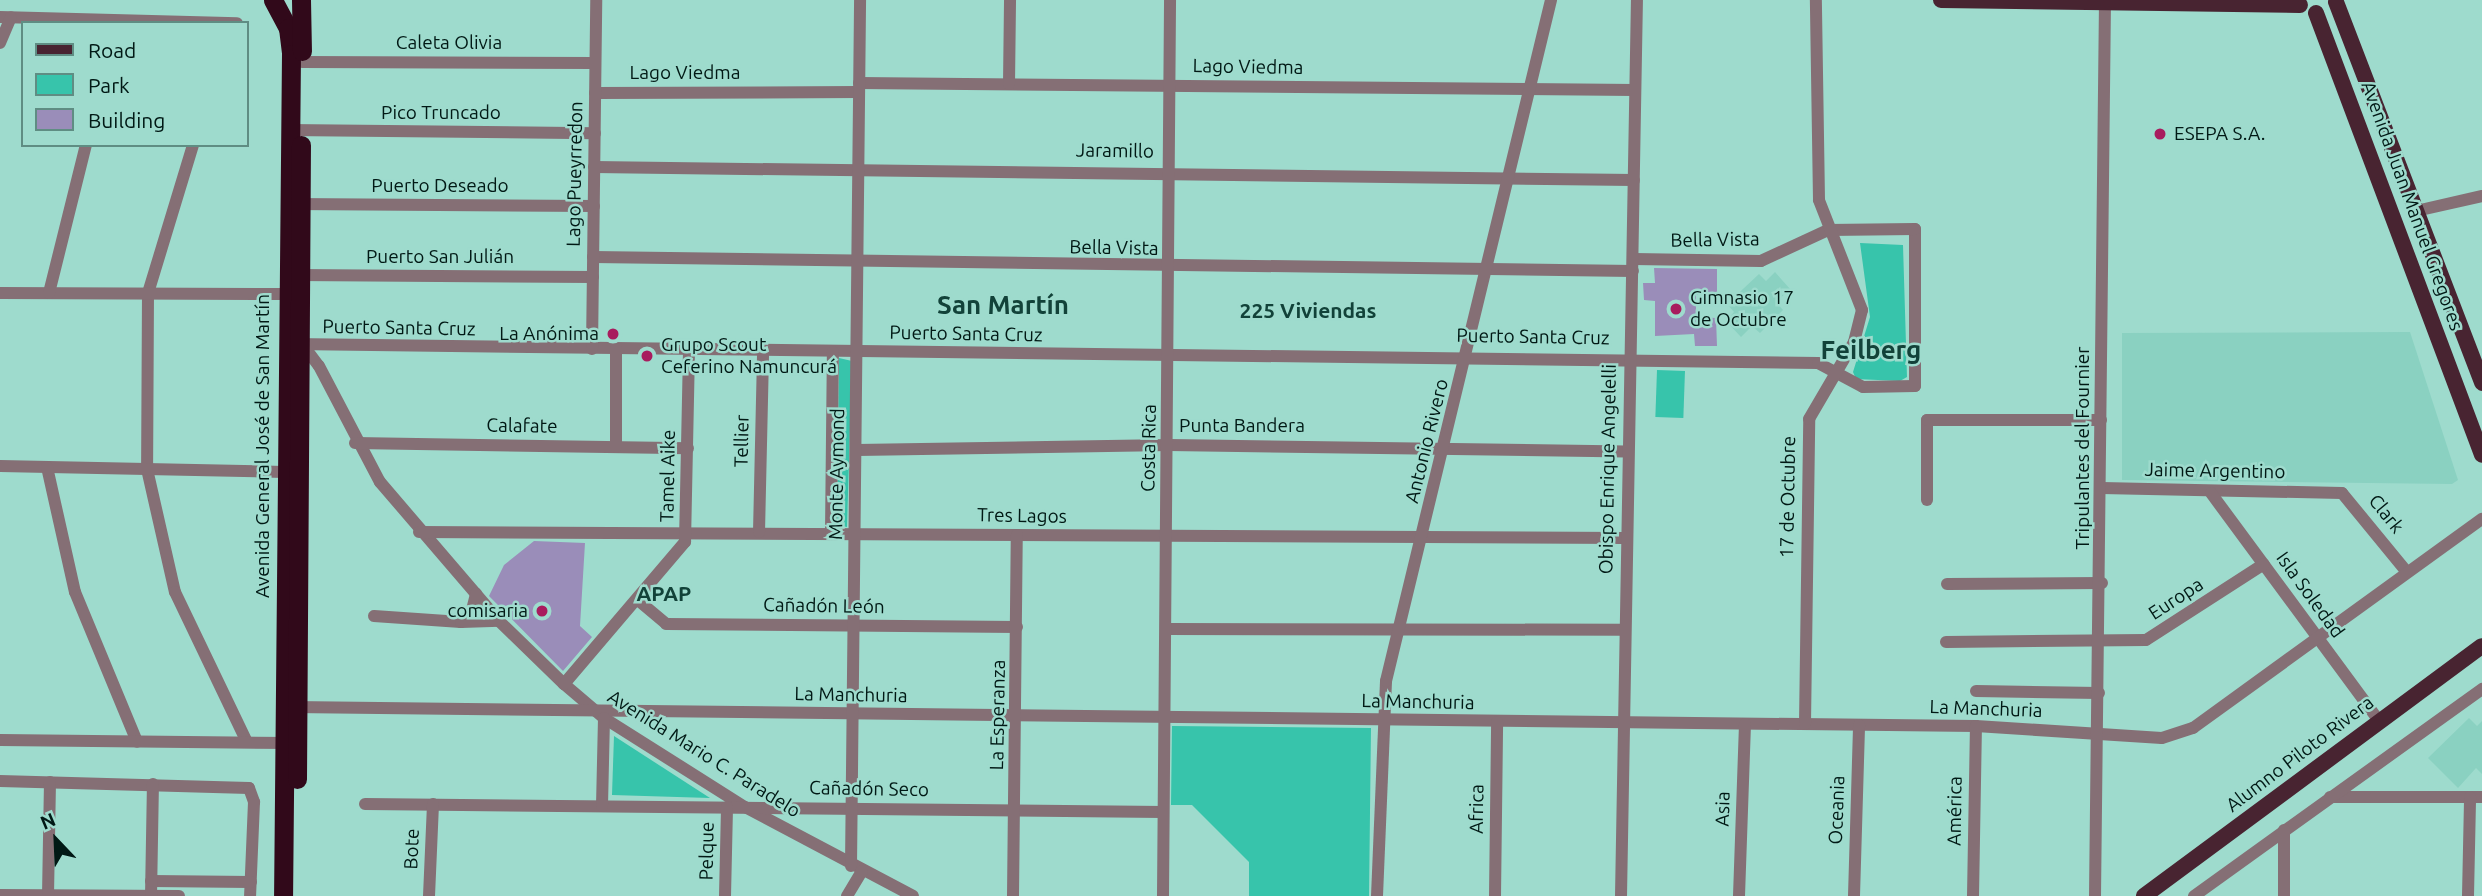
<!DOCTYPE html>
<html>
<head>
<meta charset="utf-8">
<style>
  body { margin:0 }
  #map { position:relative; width:2482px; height:896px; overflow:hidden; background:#9edbcd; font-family:Ubuntu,sans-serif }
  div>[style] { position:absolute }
  .built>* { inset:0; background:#8ad1c1 }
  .green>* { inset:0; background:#37c4ab; transform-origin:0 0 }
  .building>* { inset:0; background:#9a8db9 }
  .minor>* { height:12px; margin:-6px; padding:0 6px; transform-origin:6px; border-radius:6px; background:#856f75 }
  .major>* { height:16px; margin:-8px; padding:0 8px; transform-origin:8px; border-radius:8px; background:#482431 }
  .highway>* { height:19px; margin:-9.5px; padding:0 9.5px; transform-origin:9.5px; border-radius:9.5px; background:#31091a }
  .dots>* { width:19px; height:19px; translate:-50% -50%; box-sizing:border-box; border:4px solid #9edbcd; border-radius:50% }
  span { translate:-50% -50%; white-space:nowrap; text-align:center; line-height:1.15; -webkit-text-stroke:5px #9edbcd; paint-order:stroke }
  .street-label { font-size:19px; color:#011915 }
  .poi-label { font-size:19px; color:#011915 }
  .left { translate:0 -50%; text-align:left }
  .right { translate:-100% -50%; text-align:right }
  .neighbourhood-label { font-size:21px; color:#124239; font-weight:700 }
  .district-label { font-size:26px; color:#124239; font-weight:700 }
  .legend { position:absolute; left:21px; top:21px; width:228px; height:126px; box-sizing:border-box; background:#9edbcd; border:2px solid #5f8d83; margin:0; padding:9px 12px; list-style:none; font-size:21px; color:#011915 }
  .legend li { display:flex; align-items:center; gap:14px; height:35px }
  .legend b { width:35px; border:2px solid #5f8d83 }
  .north { position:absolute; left:21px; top:805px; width:70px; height:70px; -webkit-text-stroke:5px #9edbcd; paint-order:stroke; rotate:337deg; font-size:19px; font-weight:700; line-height:28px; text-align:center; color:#011915 }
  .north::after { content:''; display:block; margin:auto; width:24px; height:32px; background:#011915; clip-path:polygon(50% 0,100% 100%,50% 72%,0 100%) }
</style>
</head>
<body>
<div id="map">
  <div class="built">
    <i style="clip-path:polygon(1775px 272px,1790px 289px,1776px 302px,1783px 310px,1760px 333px,1752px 326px,1741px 337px,1726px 321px,1734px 312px,1727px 304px,1759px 274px,1766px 281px)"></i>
    <i style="clip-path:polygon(2410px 332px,2458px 480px,2452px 484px,2122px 480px,2122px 333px)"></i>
    <i style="clip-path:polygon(2469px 718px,2477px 726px,2482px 721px,2482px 774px,2476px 768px,2458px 788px,2428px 758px)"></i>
  </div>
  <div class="green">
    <i style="clip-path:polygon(1860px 243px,1903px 245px,1907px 377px,1900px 381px,1856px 379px,1853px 372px,1870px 317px)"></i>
    <i style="clip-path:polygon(839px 358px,852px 361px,847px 527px,837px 525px)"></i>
    <i style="left:1657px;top:370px;width:28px;height:47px;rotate:2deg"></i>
    <i style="clip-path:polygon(1172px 726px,1371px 728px,1369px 896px,1249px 896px,1249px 862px,1192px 805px,1171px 805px)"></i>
    <i style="clip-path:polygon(614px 736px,710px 798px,612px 795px)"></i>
  </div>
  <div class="building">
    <i style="clip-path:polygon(1654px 268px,1717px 269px,1717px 294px,1696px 295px,1696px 317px,1716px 318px,1717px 346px,1695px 346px,1694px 334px,1655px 336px,1655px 301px,1644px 300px,1643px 283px,1655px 283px)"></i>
    <i style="clip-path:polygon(534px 541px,585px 543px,580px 626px,592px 637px,563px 671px,489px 596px,504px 565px)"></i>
  </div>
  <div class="minor">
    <i style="left:0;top:17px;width:237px;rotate:1.5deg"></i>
    <i style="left:0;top:43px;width:28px;rotate:-67deg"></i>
    <i style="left:302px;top:62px;width:293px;rotate:0.2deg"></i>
    <i style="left:859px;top:83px;width:776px;rotate:0.52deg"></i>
    <i style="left:1009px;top:84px;width:84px;rotate:-89.3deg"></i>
    <i style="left:595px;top:93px;width:264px;rotate:-0.2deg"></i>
    <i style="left:288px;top:130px;width:307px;rotate:0.6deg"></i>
    <i style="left:193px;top:145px;width:155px;rotate:106.9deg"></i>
    <i style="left:148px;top:293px;width:176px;rotate:90.3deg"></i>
    <i style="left:147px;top:469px;width:126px;rotate:77.2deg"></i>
    <i style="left:175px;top:592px;width:166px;rotate:64.4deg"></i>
    <i style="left:594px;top:167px;width:1040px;rotate:0.72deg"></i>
    <i style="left:293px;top:204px;width:301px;rotate:0.4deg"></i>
    <i style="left:2416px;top:211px;width:68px;rotate:-12.8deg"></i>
    <i style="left:593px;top:257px;width:1040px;rotate:0.77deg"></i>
    <i style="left:296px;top:275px;width:297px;rotate:0.4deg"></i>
    <i style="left:0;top:293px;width:287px;rotate:0.2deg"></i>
    <i style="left:49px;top:293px;width:153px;rotate:-76deg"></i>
    <i style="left:300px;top:341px;width:31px;rotate:53deg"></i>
    <i style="left:319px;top:366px;width:131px;rotate:62.3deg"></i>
    <i style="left:380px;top:482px;width:183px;rotate:49.4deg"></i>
    <i style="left:499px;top:621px;width:91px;rotate:44.1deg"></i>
    <i style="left:564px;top:684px;width:52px;rotate:40.4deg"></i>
    <i style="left:604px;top:718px;width:167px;rotate:32.3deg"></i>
    <i style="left:745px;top:807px;width:190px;rotate:27.9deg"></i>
    <i style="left:293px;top:344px;width:1525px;rotate:0.71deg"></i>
    <i style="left:1818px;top:363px;width:51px;rotate:28.1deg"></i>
    <i style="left:1863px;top:387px;width:52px;rotate:-1.1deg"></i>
    <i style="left:1915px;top:386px;width:157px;rotate:-90deg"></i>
    <i style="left:1915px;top:229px;width:87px;rotate:179.3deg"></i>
    <i style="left:1828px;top:230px;width:74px;rotate:155.2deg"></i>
    <i style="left:1761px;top:261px;width:127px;rotate:-179.1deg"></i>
    <i style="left:592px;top:349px;width:349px;rotate:-89.3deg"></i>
    <i style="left:355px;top:443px;width:333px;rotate:0.9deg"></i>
    <i style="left:616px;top:447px;width:98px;rotate:-90deg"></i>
    <i style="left:857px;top:450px;width:312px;rotate:-0.9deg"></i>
    <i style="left:1169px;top:445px;width:457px;rotate:0.8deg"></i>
    <i style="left:0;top:466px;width:294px;rotate:1.2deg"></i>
    <i style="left:47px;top:467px;width:128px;rotate:77.4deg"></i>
    <i style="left:75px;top:592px;width:162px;rotate:67.5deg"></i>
    <i style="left:2102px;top:488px;width:240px;rotate:1.2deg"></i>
    <i style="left:2342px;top:493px;width:102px;rotate:50.6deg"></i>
    <i style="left:2211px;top:493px;width:283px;rotate:53.6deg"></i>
    <i style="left:1927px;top:500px;width:80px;rotate:-90deg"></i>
    <i style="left:1927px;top:420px;width:174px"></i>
    <i style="left:419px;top:532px;width:1206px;rotate:0.29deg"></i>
    <i style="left:759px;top:532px;width:181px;rotate:-88.7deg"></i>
    <i style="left:831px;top:532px;width:180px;rotate:-89.4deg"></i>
    <i style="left:1947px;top:584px;width:155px;rotate:-0.4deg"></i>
    <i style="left:639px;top:601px;width:35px;rotate:40deg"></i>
    <i style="left:666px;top:624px;width:351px;rotate:0.5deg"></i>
    <i style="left:374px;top:616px;width:87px;rotate:3.9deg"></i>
    <i style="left:461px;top:622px;width:13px;rotate:-39deg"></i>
    <i style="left:471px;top:614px;width:21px;rotate:-76deg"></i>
    <i style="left:461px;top:622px;width:38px;rotate:-2deg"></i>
    <i style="left:1166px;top:629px;width:458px;rotate:0.1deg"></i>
    <i style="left:1946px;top:642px;width:200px;rotate:-0.6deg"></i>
    <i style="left:2146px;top:640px;width:140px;rotate:-32.8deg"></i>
    <i style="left:564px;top:684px;width:187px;rotate:-49.6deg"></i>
    <i style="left:685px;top:542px;width:192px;rotate:-88.8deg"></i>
    <i style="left:1976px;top:691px;width:123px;rotate:0.9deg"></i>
    <i style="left:292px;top:707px;width:1684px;rotate:0.65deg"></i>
    <i style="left:1976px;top:726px;width:186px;rotate:3.7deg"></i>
    <i style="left:2162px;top:738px;width:33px;rotate:-18deg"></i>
    <i style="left:2193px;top:728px;width:357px;rotate:-35.9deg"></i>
    <i style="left:1805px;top:724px;width:305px;rotate:-89.2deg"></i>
    <i style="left:1809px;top:419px;width:89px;rotate:-59.7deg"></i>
    <i style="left:1854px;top:342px;width:33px;rotate:-76deg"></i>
    <i style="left:1862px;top:310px;width:118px;rotate:-111.4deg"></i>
    <i style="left:1819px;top:200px;width:200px;rotate:-90.9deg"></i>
    <i style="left:0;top:740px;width:290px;rotate:0.6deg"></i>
    <i style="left:0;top:781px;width:249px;rotate:1.6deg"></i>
    <i style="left:249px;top:788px;width:15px;rotate:70deg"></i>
    <i style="left:254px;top:802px;width:94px;rotate:92.4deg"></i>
    <i style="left:2330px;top:797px;width:152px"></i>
    <i style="left:365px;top:804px;width:798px;rotate:0.57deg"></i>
    <i style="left:602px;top:806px;width:88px;rotate:-88.7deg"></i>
    <i style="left:851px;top:866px;width:866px;rotate:-89.4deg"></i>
    <i style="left:151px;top:881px;width:100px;rotate:0.6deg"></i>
    <i style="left:0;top:895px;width:179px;rotate:0.3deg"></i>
    <i style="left:48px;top:896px;width:114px;rotate:-89deg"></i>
    <i style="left:151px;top:896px;width:112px;rotate:-89deg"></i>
    <i style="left:429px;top:896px;width:92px;rotate:-87.5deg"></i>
    <i style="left:725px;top:896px;width:89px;rotate:-88.7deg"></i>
    <i style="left:847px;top:896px;width:29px;rotate:-59deg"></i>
    <i style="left:1013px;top:896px;width:361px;rotate:-89.4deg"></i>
    <i style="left:1163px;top:896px;width:896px;rotate:-89.55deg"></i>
    <i style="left:1377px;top:896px;width:215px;rotate:-87.6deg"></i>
    <i style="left:1386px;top:681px;width:701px;rotate:-76.38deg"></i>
    <i style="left:1495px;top:896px;width:174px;rotate:-89.3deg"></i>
    <i style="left:1621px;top:896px;width:896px;rotate:-88.98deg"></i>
    <i style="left:1739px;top:896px;width:172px;rotate:-88deg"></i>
    <i style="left:1854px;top:896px;width:171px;rotate:-88.3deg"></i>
    <i style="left:1973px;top:896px;width:170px;rotate:-89deg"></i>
    <i style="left:2095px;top:896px;width:896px;rotate:-89.36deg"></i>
    <i style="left:2194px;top:896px;width:355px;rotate:-35.7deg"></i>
    <i style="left:2284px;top:896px;width:66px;rotate:-90deg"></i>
    <i style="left:2468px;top:896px;width:99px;rotate:-88.8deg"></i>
  </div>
  <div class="major">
    <i style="left:1941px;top:0;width:359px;rotate:0.8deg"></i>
    <i style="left:2336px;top:2px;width:408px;rotate:69deg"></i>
    <i style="left:2316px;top:13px;width:472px;rotate:69.4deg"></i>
    <i style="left:2144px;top:896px;width:420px;rotate:-36.5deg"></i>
  </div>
  <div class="highway">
    <i style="left:273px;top:0;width:32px;rotate:62deg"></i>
    <i style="left:288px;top:28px;width:26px;rotate:83deg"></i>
    <i style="left:291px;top:54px;width:842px;rotate:90.54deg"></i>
    <i style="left:301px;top:0;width:51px;rotate:88.9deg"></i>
    <i style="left:297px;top:779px;width:634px;rotate:-89.64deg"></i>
  </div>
  <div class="dots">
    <i style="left:2160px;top:134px;background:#a81c5e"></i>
    <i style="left:1676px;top:309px;background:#a81c5e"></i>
    <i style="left:613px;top:334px;background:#a81c5e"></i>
    <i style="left:647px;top:356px;background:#a81c5e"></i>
    <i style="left:542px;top:611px;background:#a81c5e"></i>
  </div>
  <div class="street-label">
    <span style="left:449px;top:43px">Caleta Olivia</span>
    <span style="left:1248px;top:67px;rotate:1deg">Lago Viedma</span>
    <span style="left:685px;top:73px">Lago Viedma</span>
    <span style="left:441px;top:113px">Pico Truncado</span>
    <span style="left:1115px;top:151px;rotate:1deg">Jaramillo</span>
    <span style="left:575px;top:174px;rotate:-89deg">Lago Pueyrredon</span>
    <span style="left:440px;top:186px">Puerto Deseado</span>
    <span style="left:2412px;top:206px;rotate:70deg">Avenida Juan Manuel Gregores</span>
    <span style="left:1715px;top:240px;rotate:-1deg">Bella Vista</span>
    <span style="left:1114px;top:248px;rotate:1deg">Bella Vista</span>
    <span style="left:440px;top:257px">Puerto San Julián</span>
    <span style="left:399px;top:328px;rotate:1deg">Puerto Santa Cruz</span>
    <span style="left:966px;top:334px;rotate:1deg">Puerto Santa Cruz</span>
    <span style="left:1533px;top:337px;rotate:1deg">Puerto Santa Cruz</span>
    <span style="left:522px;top:426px;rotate:1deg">Calafate</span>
    <span style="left:1242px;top:426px">Punta Bandera</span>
    <span style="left:742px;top:441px;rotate:-89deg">Tellier</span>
    <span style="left:1427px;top:441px;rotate:-76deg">Antonio Rivero</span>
    <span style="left:263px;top:446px;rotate:-90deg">Avenida General José de San Martín</span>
    <span style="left:1149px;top:448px;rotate:-89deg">Costa Rica</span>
    <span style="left:2083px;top:448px;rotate:-90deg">Tripulantes del Fournier</span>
    <span style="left:1608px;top:469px;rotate:-89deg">Obispo Enrique Angelelli</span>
    <span style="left:2215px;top:471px;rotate:1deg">Jaime Argentino</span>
    <span style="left:837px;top:474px;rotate:-89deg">Monte Aymond</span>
    <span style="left:668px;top:476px;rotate:-89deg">Tamel Aike</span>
    <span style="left:1788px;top:497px;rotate:-89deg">17 de Octubre</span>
    <span style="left:2386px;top:514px;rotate:51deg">Clark</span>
    <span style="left:1022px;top:516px;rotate:1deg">Tres Lagos</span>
    <span style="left:2310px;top:595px;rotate:54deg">Isla Soledad</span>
    <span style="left:2176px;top:599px;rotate:-33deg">Europa</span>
    <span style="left:824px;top:606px;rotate:1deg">Cañadón León</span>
    <span style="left:851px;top:695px;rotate:1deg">La Manchuria</span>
    <span style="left:1418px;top:702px;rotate:1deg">La Manchuria</span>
    <span style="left:1986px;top:709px;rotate:2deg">La Manchuria</span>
    <span style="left:998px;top:715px;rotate:-89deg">La Esperanza</span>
    <span style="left:704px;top:754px;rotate:32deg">Avenida Mario C. Paradelo</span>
    <span style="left:2300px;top:754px;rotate:-37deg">Alumno Piloto Rivera</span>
    <span style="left:869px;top:789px;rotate:1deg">Cañadón Seco</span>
    <span style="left:1477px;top:809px;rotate:-89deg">Africa</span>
    <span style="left:1723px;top:809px;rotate:-88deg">Asia</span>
    <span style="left:1837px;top:810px;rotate:-88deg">Oceania</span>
    <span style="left:1955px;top:811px;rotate:-89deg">América</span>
    <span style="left:412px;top:849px;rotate:-88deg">Bote</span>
    <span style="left:707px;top:851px;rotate:-89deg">Pelque</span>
  </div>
  <div class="poi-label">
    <span class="left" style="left:2174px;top:134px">ESEPA S.A.</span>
    <span class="left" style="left:1690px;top:309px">Gimnasio 17<br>de Octubre</span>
    <span class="right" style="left:599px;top:334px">La Anónima</span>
    <span class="left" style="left:661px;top:356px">Grupo Scout<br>Ceferino Namuncurá</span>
    <span class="right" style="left:528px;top:611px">comisaria</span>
  </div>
  <div class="neighbourhood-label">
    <span style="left:1308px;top:310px">225 Viviendas</span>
    <span style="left:664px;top:593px">APAP</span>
  </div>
  <div class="district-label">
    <span style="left:1003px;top:305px">San Martín</span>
    <span style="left:1871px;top:350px">Feilberg</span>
  </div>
  <ul class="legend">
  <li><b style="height:9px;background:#482431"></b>Road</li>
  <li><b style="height:19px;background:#37c4ab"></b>Park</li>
  <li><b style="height:19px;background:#9a8db9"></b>Building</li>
  </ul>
  <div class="north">N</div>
</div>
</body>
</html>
